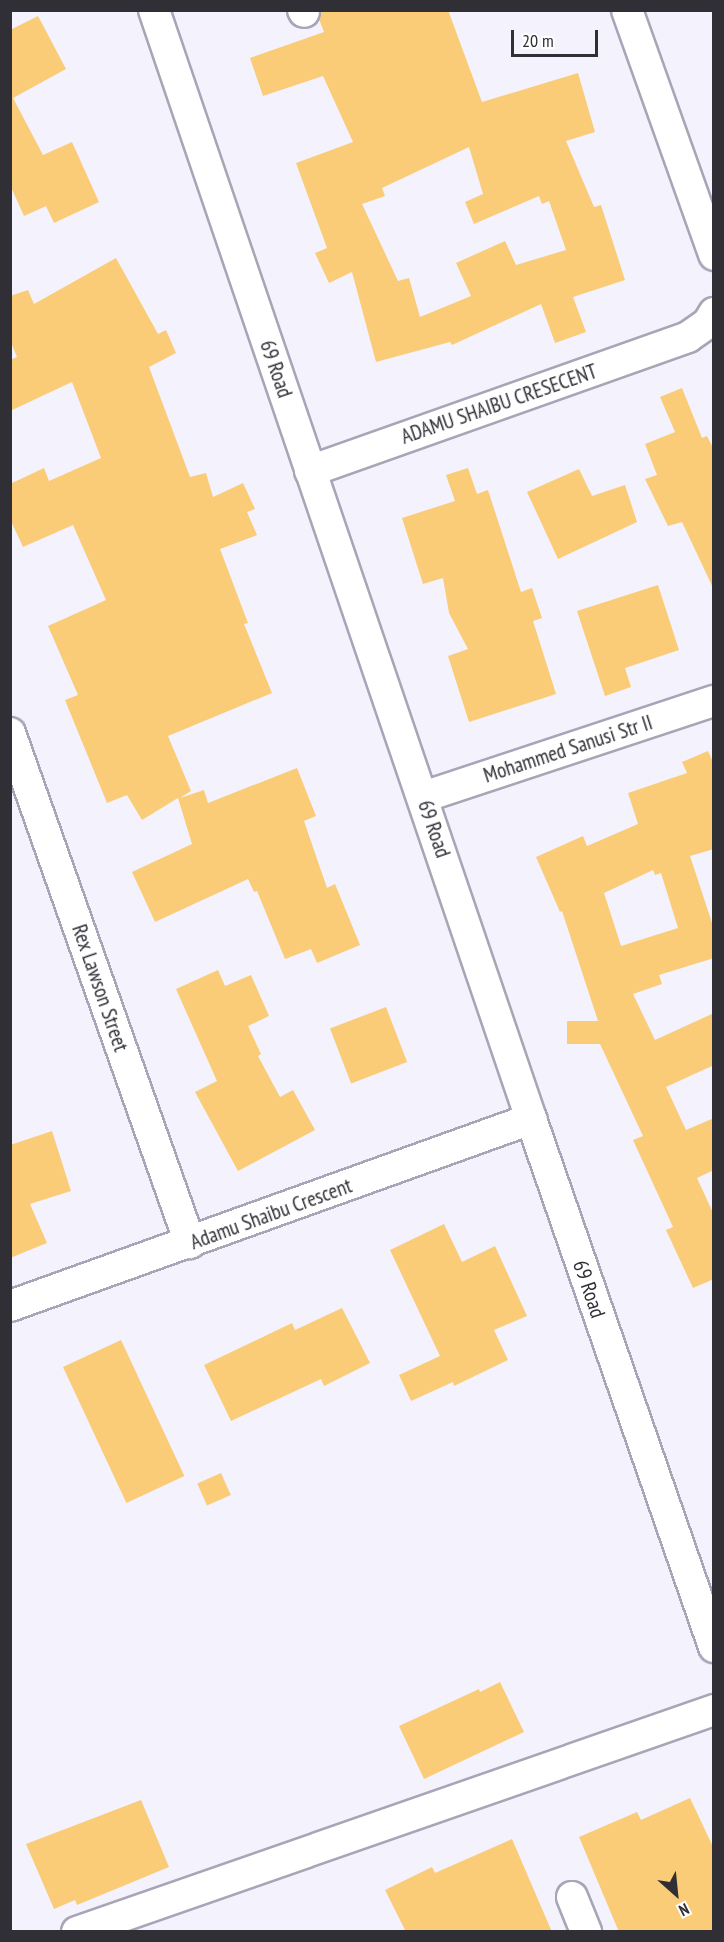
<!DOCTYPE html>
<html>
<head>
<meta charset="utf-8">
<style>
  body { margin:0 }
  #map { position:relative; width:724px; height:1942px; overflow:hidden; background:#f3f2fd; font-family:"PT Sans Narrow",sans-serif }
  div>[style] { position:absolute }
  .building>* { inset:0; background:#facc78; transform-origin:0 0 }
  .roads { filter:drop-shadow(2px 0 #a7a5b6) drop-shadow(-2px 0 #a7a5b6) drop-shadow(0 2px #a7a5b6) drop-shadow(0 -2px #a7a5b6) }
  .minor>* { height:30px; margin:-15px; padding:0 15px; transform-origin:15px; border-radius:15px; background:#fff }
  span { translate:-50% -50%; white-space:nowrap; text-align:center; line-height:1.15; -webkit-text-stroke:4.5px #fff; paint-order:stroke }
  .street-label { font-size:21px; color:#302f36 }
  .frame { position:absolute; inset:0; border:12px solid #302f36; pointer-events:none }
  .north { position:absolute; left:646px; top:1864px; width:60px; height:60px; -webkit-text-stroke:4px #fff; paint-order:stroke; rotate:153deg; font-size:16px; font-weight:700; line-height:24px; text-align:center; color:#302f36 }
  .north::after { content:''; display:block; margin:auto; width:21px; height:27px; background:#302f36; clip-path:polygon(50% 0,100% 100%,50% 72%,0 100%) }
  .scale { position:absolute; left:511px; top:30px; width:87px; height:27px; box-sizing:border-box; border:3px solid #302f36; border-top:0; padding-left:8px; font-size:18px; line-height:21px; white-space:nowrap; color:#302f36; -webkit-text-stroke:4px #fff; paint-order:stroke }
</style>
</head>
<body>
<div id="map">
  <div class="building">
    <i style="clip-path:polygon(evenodd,321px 10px,448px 10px,482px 102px,578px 73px,595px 132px,566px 141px,594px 207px,601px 205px,625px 280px,573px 297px,586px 332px,555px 343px,541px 304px,452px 345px,450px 342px,376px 362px,352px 272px,329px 283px,315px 253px,327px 248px,296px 163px,353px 142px,323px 76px,263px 96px,250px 58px,324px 32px,319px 19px,321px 10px,469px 147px,483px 194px,465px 202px,474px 224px,539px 196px,542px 204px,549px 201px,566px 250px,516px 265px,505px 241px,456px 263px,471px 296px,420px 317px,409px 278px,398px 281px,362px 204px,385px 196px,382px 188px,469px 147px)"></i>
    <i style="clip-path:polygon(38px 16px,66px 69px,13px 98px,43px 155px,72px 142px,99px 202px,54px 223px,46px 206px,24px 216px,10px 185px,10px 30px)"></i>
    <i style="clip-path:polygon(116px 258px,158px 334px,166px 330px,176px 353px,149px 367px,190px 477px,206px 473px,213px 497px,243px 483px,255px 509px,247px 512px,257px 535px,220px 549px,248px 623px,244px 624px,272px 693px,168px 736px,191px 791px,180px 798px,204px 790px,208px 803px,297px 768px,316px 816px,304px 821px,327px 888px,335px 884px,360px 945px,317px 963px,311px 949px,285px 959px,257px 891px,254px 892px,248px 879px,155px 922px,132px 872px,192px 844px,178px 798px,142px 820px,127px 795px,107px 803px,65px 700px,78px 695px,48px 626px,106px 600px,73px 525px,23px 547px,10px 519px,10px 484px,44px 468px,49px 481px,101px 458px,72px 382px,10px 411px,10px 360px,17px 357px,10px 340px,10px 296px,28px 290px,34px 304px)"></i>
    <i style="clip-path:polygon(682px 388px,702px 438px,707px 436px,714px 450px,714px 590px,682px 522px,668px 526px,645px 479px,657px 475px,645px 444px,675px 432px,660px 397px)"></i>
    <i style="clip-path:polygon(468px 468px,477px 494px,488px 490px,521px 592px,532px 588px,542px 618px,533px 621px,556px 694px,469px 722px,448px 656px,468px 649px,449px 613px,443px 578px,423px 584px,402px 518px,455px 501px,446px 475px)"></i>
    <i style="clip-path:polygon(579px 469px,592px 496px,625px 485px,637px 522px,558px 559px,527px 492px)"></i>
    <i style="clip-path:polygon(658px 585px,679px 650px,625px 668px,631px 687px,605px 696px,577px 611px)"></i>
    <i style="clip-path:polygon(evenodd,708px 751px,714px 764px,714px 849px,690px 856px,714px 929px,714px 958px,659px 975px,662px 984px,633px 994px,655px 1040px,714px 1013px,714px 1065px,666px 1087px,686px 1130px,714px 1118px,714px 1170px,697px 1178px,714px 1215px,714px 1279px,693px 1288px,666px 1230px,673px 1227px,633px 1140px,643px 1136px,600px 1044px,567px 1044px,567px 1021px,598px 1021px,562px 911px,560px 912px,536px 857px,583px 836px,587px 846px,638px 824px,628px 793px,687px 773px,682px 762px,708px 751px,653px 870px,655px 875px,661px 873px,678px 928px,621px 946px,604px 893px,653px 870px)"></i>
    <i style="clip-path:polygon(218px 970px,225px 986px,251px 975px,269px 1016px,248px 1026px,261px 1054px,258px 1056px,280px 1097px,293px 1090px,315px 1130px,238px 1171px,195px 1092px,217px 1081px,176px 989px)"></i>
    <i style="left:386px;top:1007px;width:59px;height:60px;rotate:69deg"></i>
    <i style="clip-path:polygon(52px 1131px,71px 1191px,30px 1204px,47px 1243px,10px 1258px,10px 1145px)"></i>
    <i style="clip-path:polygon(444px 1224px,462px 1262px,495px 1246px,527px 1316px,494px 1330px,508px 1360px,454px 1386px,453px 1382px,411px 1401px,399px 1375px,440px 1356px,390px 1250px)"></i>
    <i style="clip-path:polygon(342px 1308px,370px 1363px,324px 1386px,321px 1379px,231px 1421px,204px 1365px,292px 1323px,295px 1330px)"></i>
    <i style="left:121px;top:1340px;width:150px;height:64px;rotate:65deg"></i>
    <i style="left:221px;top:1473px;width:24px;height:26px;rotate:66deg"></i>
    <i style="clip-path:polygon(500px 1682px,524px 1732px,424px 1779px,399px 1726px,479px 1689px,480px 1692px)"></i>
    <i style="clip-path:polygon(690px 1798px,714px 1849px,714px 1932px,619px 1932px,579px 1837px,637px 1812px,641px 1820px)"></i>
    <i style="clip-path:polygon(141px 1800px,169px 1867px,77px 1905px,75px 1900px,54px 1909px,26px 1844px)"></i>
    <i style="clip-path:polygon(512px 1839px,552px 1932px,406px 1932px,385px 1890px,432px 1867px,435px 1873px)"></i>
  </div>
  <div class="roads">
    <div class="minor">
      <i style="left:154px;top:10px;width:1171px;rotate:71.22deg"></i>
      <i style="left:531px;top:1119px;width:559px;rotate:70.88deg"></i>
      <i style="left:303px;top:10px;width:2px;rotate:63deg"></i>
      <i style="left:627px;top:10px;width:260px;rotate:70.4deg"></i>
      <i style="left:310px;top:471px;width:401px;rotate:-19.5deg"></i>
      <i style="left:688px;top:337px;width:24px;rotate:-35deg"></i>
      <i style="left:708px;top:323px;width:12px;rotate:-59deg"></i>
      <i style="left:10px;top:733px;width:541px;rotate:70.56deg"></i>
      <i style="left:423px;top:797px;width:306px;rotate:-18.3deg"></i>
      <i style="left:10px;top:1306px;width:554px;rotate:-19.74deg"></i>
      <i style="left:572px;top:1897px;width:38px;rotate:68deg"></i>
      <i style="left:77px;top:1932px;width:675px;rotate:-19.21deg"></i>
    </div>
  </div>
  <div class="street-label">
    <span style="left:276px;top:369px;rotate:71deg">69 Road</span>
    <span style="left:499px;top:404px;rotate:-19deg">ADAMU SHAIBU CRESECENT</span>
    <span style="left:568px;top:749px;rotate:-18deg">Mohammed Sanusi Str II</span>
    <span style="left:434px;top:829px;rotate:71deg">69 Road</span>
    <span style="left:100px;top:988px;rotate:71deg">Rex Lawson Street</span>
    <span style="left:271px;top:1214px;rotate:-20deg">Adamu Shaibu Crescent</span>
    <span style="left:589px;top:1289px;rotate:71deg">69 Road</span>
  </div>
  <div class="frame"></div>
  <div class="north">N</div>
  <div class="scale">20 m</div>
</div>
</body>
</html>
